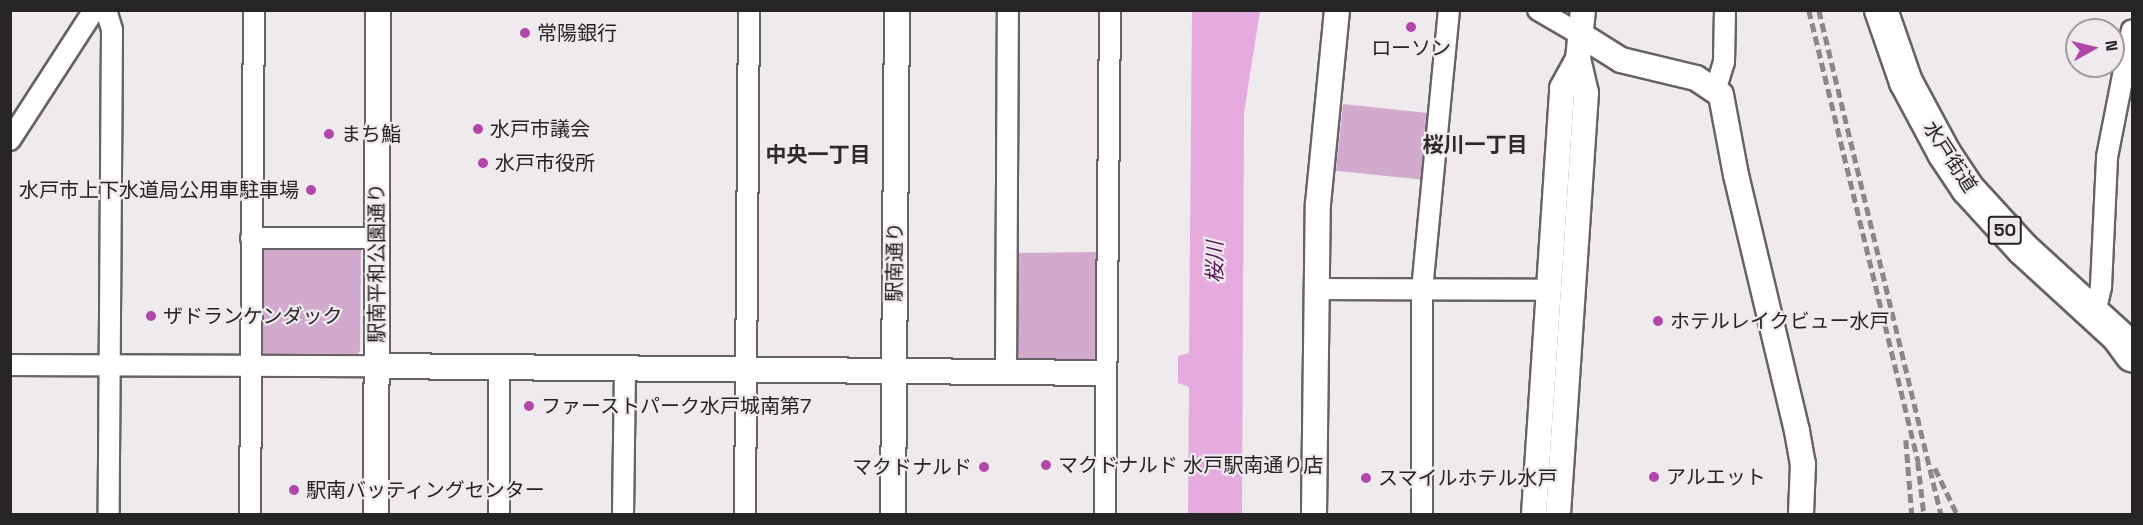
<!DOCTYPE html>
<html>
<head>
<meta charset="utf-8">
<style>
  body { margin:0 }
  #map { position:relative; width:2143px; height:525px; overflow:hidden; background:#efeaee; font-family:"Space Grotesk","Noto Sans JP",sans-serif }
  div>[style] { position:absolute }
  .green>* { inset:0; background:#d2aacd; transform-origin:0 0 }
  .water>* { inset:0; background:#e5abdf }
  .roads { filter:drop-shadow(2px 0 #676266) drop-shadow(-2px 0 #676266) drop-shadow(0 2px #676266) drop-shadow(0 -2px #676266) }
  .minor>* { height:20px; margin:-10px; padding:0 10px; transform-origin:10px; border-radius:10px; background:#fff }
  .tertiary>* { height:24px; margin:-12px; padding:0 12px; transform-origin:12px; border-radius:12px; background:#fff }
  .primary>* { height:32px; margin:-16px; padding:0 16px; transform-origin:16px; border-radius:16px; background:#fff }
  .rail>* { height:4.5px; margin-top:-2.25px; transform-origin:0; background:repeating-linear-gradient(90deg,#8a8689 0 9px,transparent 0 13.5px) }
  .dots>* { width:16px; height:16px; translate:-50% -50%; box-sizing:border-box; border:3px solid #efeaee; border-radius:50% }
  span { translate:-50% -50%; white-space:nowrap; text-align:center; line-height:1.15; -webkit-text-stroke:4.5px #efeaee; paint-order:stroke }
  .shield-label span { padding:2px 4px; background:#efeaee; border:2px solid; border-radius:4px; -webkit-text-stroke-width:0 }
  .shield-label { font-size:18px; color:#262426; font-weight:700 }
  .poi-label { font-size:20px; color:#262426 }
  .left { translate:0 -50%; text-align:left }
  .right { translate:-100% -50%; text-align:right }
  .street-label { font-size:20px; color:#262426 }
  .neighbourhood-label { font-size:21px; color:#2d292c; font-weight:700 }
  .water-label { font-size:21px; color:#571353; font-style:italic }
  .frame { position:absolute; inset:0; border:12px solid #262426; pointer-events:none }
  .north { position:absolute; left:2065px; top:18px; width:60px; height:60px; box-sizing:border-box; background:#efeaee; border:2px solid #9f9b9e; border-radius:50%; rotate:82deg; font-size:16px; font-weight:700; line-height:24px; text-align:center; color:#262426 }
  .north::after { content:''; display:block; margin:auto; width:21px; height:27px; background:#b047a9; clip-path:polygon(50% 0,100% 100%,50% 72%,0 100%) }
</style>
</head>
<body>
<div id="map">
  <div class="green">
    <i style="left:1343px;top:104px;width:90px;height:67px;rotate:6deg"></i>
    <i style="clip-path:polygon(262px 247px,361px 247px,360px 351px,355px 357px,267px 357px,261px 352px)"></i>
    <i style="clip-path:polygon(1096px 252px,1097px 359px,1092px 364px,1018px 363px,1014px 356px,1014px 253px)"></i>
  </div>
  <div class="water">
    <i style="clip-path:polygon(1192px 11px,1260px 11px,1244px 113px,1242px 514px,1188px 514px,1189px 387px,1178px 383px,1178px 356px,1189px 353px)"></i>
  </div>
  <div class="roads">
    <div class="minor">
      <i style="left:106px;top:10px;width:21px;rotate:73deg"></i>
      <i style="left:112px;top:30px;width:484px;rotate:90.4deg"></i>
      <i style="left:1538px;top:10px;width:50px;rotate:30.2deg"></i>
      <i style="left:1716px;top:88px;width:27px;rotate:-73deg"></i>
      <i style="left:1724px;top:62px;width:52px;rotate:-88.9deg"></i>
      <i style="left:10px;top:140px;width:155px;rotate:-57.1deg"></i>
      <i style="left:251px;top:238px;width:127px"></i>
      <i style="left:1316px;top:289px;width:232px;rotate:0.2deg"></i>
      <i style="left:2095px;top:313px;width:28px;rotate:-77deg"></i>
      <i style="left:2101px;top:286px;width:129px;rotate:-87.3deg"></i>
      <i style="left:2107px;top:157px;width:129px;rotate:-78.9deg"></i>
      <i style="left:10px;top:365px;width:367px;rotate:0.2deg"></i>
      <i style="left:1006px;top:372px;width:362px;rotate:-89.7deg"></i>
      <i style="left:250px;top:514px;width:504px;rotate:-89.55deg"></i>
      <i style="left:499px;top:514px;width:147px;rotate:-90deg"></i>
      <i style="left:623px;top:514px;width:146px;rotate:-89.2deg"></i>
      <i style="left:745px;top:514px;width:504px;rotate:-89.55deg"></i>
      <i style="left:1105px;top:514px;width:504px;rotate:-89.43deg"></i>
      <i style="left:1422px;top:514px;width:224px;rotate:-90deg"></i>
      <i style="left:1422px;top:290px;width:281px;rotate:-84.5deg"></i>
    </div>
    <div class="tertiary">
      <i style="left:1581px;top:35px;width:47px;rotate:32deg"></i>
      <i style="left:1621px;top:60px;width:77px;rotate:13.5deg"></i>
      <i style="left:1696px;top:78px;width:30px;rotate:34deg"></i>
      <i style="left:1721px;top:95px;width:81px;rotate:79.4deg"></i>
      <i style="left:1736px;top:175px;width:263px;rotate:76.6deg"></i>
      <i style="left:1797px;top:431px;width:34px;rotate:80deg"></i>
      <i style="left:1803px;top:464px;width:50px;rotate:92.3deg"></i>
      <i style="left:377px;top:366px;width:727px;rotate:0.55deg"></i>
      <i style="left:376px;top:514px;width:504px;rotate:-89.77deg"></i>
      <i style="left:893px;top:514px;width:504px;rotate:-89.55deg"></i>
      <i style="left:1314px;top:514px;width:310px;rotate:-89.3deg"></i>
      <i style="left:1318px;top:204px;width:195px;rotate:-84.4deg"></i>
      <i style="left:1534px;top:514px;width:427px;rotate:-86.2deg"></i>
      <i style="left:1562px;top:88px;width:33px;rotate:-61deg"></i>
      <i style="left:1558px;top:514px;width:422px;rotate:-86.2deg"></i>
      <i style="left:1586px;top:93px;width:35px;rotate:-103deg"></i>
      <i style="left:1578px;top:59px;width:49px;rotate:-84.2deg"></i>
    </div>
    <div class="primary">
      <i style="left:1881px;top:10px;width:76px;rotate:70.9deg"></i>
      <i style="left:1906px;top:82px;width:81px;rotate:61.8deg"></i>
      <i style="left:1944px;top:153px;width:43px;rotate:56.3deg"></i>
      <i style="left:1968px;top:189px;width:81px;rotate:47.5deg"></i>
      <i style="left:2023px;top:249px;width:129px;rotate:42.5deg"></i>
      <i style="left:2118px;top:336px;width:24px;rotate:54deg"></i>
    </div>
  </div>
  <div class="rail">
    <i style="left:1809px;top:10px;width:465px;rotate:76.4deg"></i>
    <i style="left:1918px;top:462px;width:52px;rotate:83.4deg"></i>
    <i style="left:1819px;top:10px;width:519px;rotate:76.39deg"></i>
    <i style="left:1906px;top:440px;width:74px;rotate:85.4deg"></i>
    <i style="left:1935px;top:468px;width:51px;rotate:64.4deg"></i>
  </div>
  <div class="dots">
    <i style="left:1411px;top:27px;background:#b047a9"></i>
    <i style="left:525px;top:33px;background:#b047a9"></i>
    <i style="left:478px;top:129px;background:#b047a9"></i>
    <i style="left:329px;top:134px;background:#b047a9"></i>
    <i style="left:483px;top:163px;background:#b047a9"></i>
    <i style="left:311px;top:190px;background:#b047a9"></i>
    <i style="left:151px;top:316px;background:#b047a9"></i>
    <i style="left:1658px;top:321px;background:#b047a9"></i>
    <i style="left:529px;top:406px;background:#b047a9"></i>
    <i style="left:1046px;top:465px;background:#b047a9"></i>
    <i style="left:984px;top:467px;background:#b047a9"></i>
    <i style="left:1654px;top:477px;background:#b047a9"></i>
    <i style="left:1366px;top:478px;background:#b047a9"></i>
    <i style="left:294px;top:490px;background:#b047a9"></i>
  </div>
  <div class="shield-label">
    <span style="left:2005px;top:230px">50</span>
  </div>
  <div class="poi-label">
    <span class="left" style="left:537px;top:33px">常陽銀行</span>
    <span style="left:1411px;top:48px">ローソン</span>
    <span class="left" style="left:490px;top:129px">水戸市議会</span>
    <span class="left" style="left:341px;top:134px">まち鮨</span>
    <span class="left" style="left:495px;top:163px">水戸市役所</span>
    <span class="right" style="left:299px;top:190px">水戸市上下水道局公用車駐車場</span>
    <span class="left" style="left:163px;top:316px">ザドランケンダック</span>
    <span class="left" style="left:1670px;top:321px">ホテルレイクビュー水戸</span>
    <span class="left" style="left:541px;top:406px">ファーストパーク水戸城南第7</span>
    <span class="left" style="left:1058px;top:465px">マクドナルド 水戸駅南通り店</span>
    <span class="right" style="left:972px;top:467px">マクドナルド</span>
    <span class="left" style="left:1666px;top:477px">アルエット</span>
    <span class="left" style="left:1378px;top:478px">スマイルホテル水戸</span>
    <span class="left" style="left:306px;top:490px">駅南バッティングセンター</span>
  </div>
  <div class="street-label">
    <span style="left:1950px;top:157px;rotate:57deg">水戸街道</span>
    <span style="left:895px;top:262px;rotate:-89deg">駅南通り</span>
    <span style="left:377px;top:263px;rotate:-90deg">駅南平和公園通り</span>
  </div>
  <div class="neighbourhood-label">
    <span style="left:1475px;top:145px">桜川一丁目</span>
    <span style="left:818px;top:155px">中央一丁目</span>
  </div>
  <div class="water-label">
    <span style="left:1215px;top:262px;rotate:-90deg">桜川</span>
  </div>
  <div class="frame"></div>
  <div class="north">N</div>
</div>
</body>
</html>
